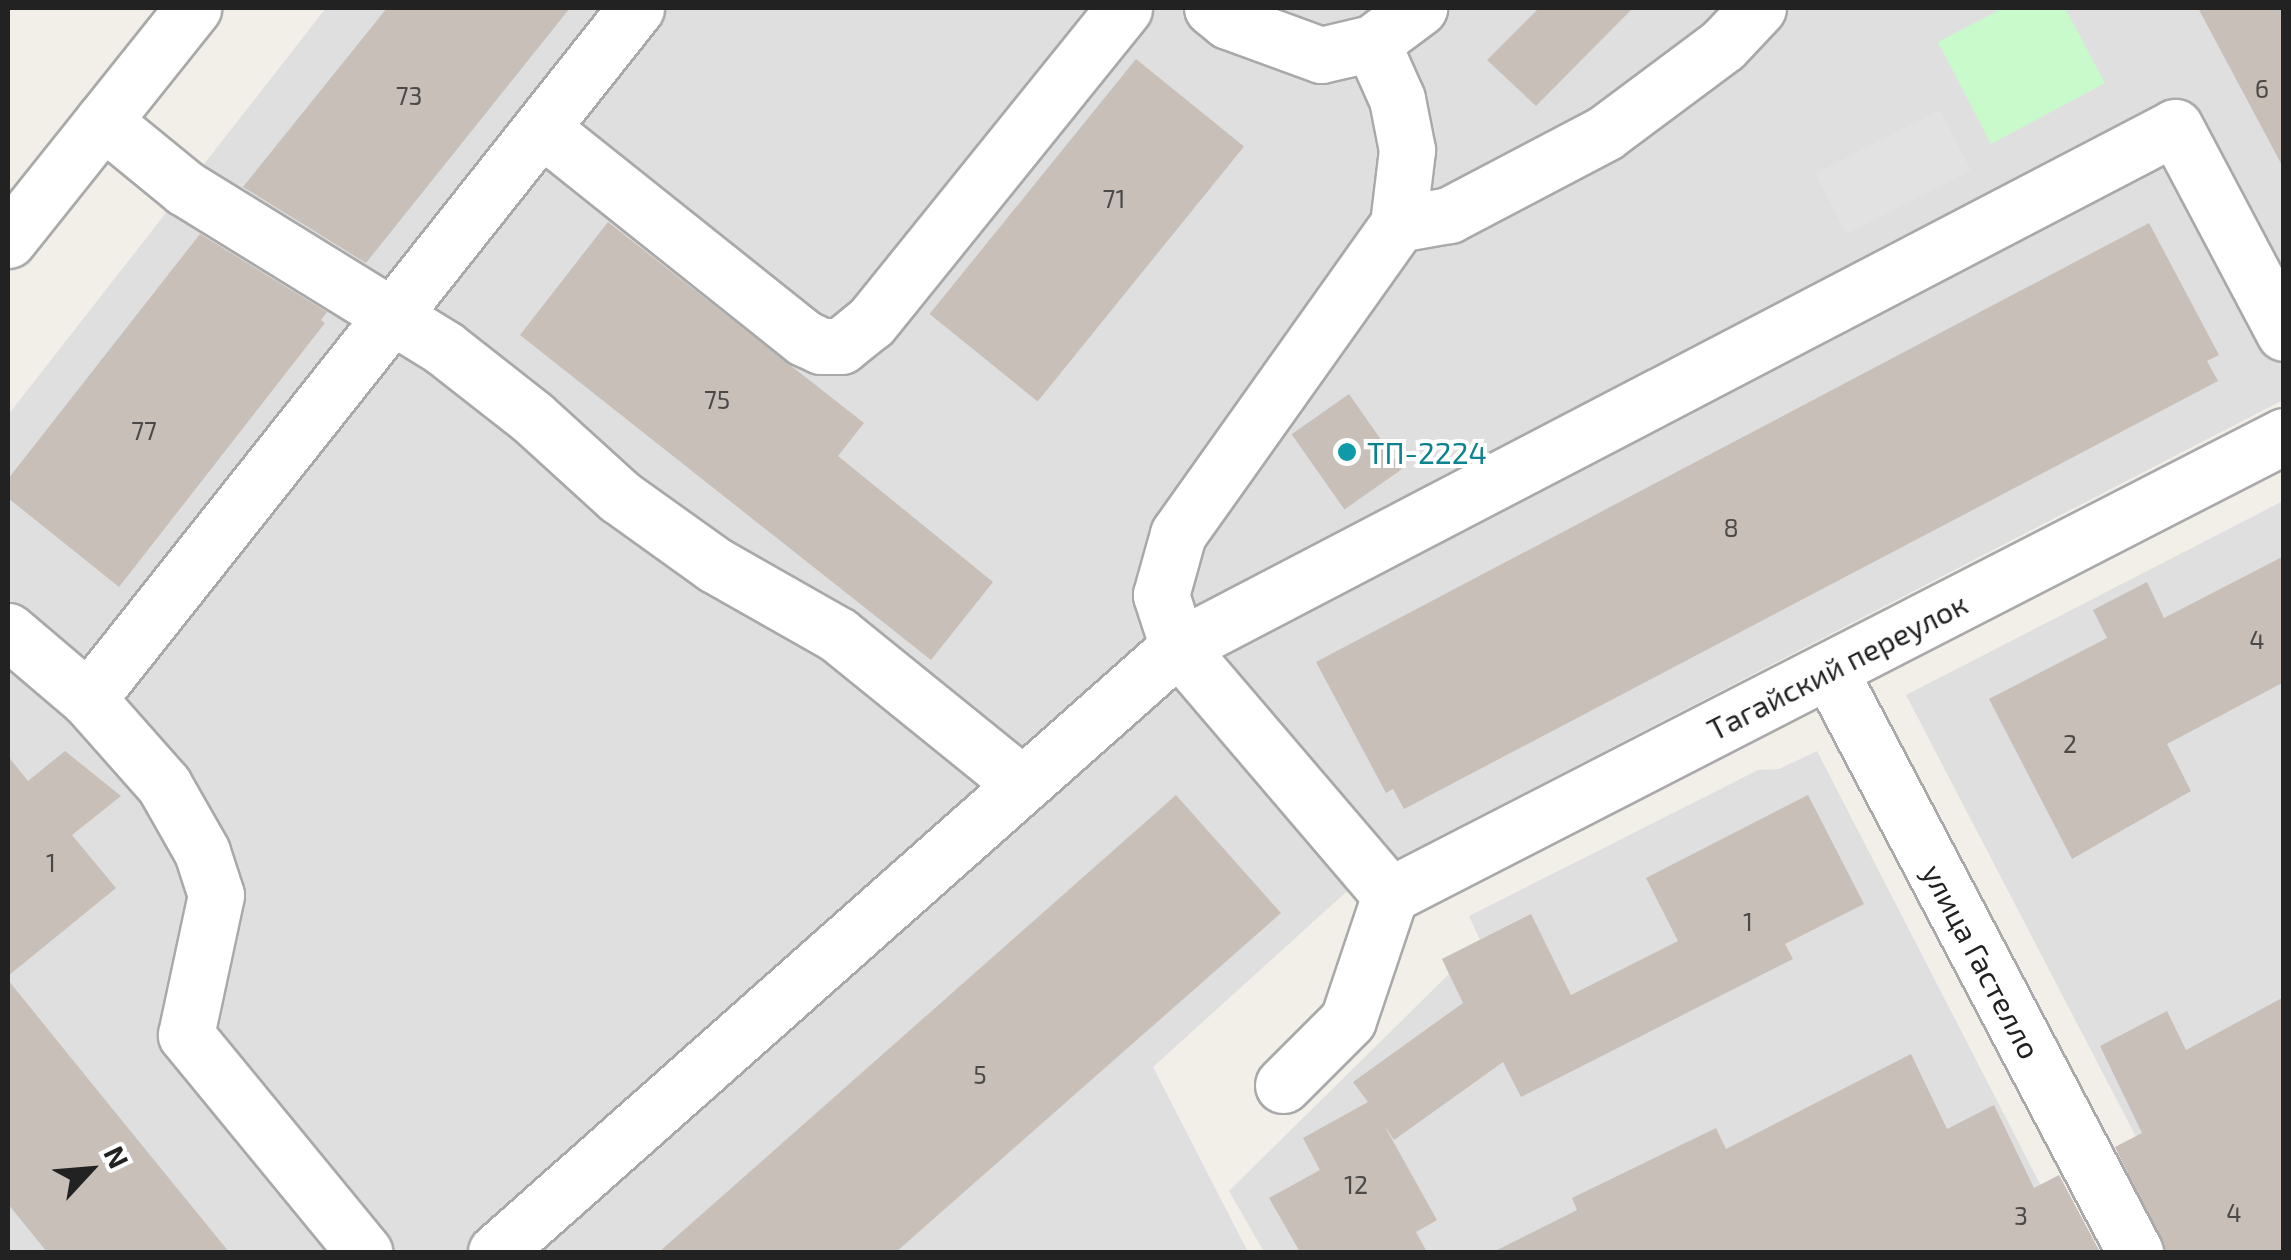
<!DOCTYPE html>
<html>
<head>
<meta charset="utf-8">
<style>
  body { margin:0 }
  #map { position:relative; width:2291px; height:1260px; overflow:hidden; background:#f2efe9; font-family:"Exo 2",sans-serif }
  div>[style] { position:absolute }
  .residential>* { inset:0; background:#e0dfdf }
  .park>* { inset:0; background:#c8facc }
  .parking>* { inset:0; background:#e2e2e2; transform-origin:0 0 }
  .building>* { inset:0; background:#c7bfb8; transform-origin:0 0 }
  .roads { filter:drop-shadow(2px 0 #a9a9a9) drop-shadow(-2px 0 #a9a9a9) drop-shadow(0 2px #a9a9a9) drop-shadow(0 -2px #a9a9a9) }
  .minor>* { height:55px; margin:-27.5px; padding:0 27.5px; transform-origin:27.5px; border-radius:27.5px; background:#fff }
  .dots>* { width:28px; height:28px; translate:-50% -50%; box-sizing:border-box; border:5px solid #fff; border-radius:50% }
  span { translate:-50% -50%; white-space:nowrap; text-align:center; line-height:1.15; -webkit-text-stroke:8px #fff; paint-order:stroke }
  .number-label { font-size:25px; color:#4b4948 }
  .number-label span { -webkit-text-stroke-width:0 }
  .culture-label { font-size:30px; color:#0d838f }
  .left { translate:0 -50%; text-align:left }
  .street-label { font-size:30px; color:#222 }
  .frame { position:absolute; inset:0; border:10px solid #222; pointer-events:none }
  .north { position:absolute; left:40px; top:1120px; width:100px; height:100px; -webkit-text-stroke:8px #fff; paint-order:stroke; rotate:64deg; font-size:28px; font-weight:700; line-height:40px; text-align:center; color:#222 }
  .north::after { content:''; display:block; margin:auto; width:35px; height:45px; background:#222; clip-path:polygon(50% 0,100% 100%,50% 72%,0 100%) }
</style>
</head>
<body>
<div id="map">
  <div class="residential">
    <i style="clip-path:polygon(326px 8px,2283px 8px,2283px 400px,1365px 875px,1153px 1067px,1248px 1252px,8px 1252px,8px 415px)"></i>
    <i style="clip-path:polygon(2283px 501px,2283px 1252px,2196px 1252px,1906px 695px)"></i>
    <i style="clip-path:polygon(1817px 751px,2075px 1252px,1264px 1252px,1229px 1191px,1449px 974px,1442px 959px,1480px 940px,1469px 916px,1758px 770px,1779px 769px)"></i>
  </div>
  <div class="park">
    <i style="clip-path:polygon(2003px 8px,2065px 8px,2105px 83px,1991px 144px,1938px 42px)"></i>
  </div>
  <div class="parking">
    <i style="left:1940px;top:110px;width:68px;height:140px;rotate:63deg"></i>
  </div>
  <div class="building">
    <i style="clip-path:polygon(387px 8px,570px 8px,366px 263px,243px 187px)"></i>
    <i style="clip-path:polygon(1539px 8px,1633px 8px,1536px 106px,1487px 60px)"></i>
    <i style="clip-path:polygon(2198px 8px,2284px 8px,2284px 169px)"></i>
    <i style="left:1136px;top:59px;width:139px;height:328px;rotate:39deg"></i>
    <i style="clip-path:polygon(608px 222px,864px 423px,838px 456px,993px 582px,931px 660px,520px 335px)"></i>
    <i style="clip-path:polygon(2149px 223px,2219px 355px,2207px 361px,2218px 381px,1404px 809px,1393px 789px,1386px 793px,1316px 662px)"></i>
    <i style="clip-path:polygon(200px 234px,327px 312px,321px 320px,325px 323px,119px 587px,8px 498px,8px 479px)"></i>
    <i style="left:1349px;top:394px;width:92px;height:70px;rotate:55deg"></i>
    <i style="clip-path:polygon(2284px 556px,2284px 682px,2167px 744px,2191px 791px,2072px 859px,1989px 699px,2107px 638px,2093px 610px,2147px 582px,2164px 618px)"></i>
    <i style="clip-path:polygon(65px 751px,121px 796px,72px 835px,116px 888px,8px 976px,8px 756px,28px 781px)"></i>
    <i style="clip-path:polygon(1176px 795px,1281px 913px,896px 1252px,659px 1252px)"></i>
    <i style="clip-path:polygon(1808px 795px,1864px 904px,1785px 944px,1793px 959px,1521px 1097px,1503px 1062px,1394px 1140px,1384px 1125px,1437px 1220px,1416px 1232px,1427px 1252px,1300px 1252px,1269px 1198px,1320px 1170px,1303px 1138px,1368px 1102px,1353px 1082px,1463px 1003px,1442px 959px,1531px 914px,1571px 995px,1678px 941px,1646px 878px)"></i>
    <i style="clip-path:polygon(8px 980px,106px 1101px,229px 1252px,47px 1252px,8px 1204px)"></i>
    <i style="clip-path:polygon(2284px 997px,2284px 1252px,2166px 1252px,2115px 1147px,2142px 1133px,2100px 1046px,2167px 1011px,2186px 1050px)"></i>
    <i style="clip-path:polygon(1911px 1054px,1947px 1129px,1994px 1105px,2034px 1188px,2059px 1175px,2100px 1252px,1493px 1252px,1577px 1210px,1572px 1198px,1716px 1128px,1726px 1149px)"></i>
  </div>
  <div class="roads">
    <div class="minor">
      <i style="left:1212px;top:8px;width:21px;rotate:39deg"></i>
      <i style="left:1228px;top:21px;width:99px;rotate:20.1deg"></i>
      <i style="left:1321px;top:55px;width:52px;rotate:-13.2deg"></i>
      <i style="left:1372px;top:43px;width:59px;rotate:-36.7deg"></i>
      <i style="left:1372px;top:43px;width:61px;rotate:65.9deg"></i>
      <i style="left:1397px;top:99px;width:52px;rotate:78.9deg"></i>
      <i style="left:1407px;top:150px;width:75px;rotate:96.9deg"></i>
      <i style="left:103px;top:121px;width:106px;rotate:39.3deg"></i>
      <i style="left:185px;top:188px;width:304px;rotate:31.7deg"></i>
      <i style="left:444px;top:348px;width:112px;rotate:38.1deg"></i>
      <i style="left:532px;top:417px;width:119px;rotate:42.3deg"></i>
      <i style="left:620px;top:497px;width:117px;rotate:35.6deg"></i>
      <i style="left:715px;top:565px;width:142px;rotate:29.6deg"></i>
      <i style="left:838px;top:635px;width:237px;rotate:39deg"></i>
      <i style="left:541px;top:128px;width:337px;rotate:38.6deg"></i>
      <i style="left:804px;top:338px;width:19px;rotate:25deg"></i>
      <i style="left:821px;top:346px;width:20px"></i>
      <i style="left:841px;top:346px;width:38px;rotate:-39deg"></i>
      <i style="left:871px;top:322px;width:403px;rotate:-51.1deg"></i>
      <i style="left:8px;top:240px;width:297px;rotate:-51.4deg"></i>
      <i style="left:8px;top:631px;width:105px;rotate:40.4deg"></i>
      <i style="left:88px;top:699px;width:115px;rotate:48.5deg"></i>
      <i style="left:164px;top:785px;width:77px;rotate:60.4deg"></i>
      <i style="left:202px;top:852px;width:45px;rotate:72deg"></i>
      <i style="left:216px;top:895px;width:143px;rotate:102.1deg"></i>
      <i style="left:186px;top:1035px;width:281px;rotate:50.6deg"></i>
      <i style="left:1829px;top:670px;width:658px;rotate:62.27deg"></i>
      <i style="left:88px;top:699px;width:882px;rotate:-51.58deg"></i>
      <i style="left:1390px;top:895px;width:326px;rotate:-130.5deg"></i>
      <i style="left:1178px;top:647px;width:1124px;rotate:-27.54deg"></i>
      <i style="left:2175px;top:127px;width:233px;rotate:62.1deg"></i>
      <i style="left:1390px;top:895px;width:1005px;rotate:-27.18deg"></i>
      <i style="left:1283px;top:1085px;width:92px;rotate:-45deg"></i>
      <i style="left:1348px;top:1020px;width:132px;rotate:-71.4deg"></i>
      <i style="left:496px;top:1252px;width:912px;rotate:-41.58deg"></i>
      <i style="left:1178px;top:647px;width:55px;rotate:-108.1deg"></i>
      <i style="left:1161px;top:595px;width:63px;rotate:-74.4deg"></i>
      <i style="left:1178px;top:534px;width:380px;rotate:-54.6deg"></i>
      <i style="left:1398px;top:224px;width:52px;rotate:-10deg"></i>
      <i style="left:1449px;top:215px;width:176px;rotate:-27.7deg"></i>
      <i style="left:1605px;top:133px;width:147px;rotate:-36.7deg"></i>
      <i style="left:1723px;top:45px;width:51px;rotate:-46.6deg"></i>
    </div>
  </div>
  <div class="dots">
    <i style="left:1347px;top:452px;background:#0f9aa8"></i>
  </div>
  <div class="number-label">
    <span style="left:2262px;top:88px">6</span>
    <span style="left:409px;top:95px">73</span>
    <span style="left:1114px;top:198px">71</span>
    <span style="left:717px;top:399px">75</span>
    <span style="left:144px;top:430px">77</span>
    <span style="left:1731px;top:527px">8</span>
    <span style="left:2257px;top:639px">4</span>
    <span style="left:2070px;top:743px">2</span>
    <span style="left:51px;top:862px">1</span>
    <span style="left:1748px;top:921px">1</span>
    <span style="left:980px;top:1074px">5</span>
    <span style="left:1356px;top:1184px">12</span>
    <span style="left:2234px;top:1212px">4</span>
    <span style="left:2021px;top:1215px">3</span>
  </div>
  <div class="culture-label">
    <span class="left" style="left:1367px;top:452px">ТП-2224</span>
  </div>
  <div class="street-label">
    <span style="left:1837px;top:666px;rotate:-27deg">Тагайский переулок</span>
    <span style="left:1982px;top:961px;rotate:62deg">улица Гастелло</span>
  </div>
  <div class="frame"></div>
  <div class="north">N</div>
</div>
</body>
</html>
